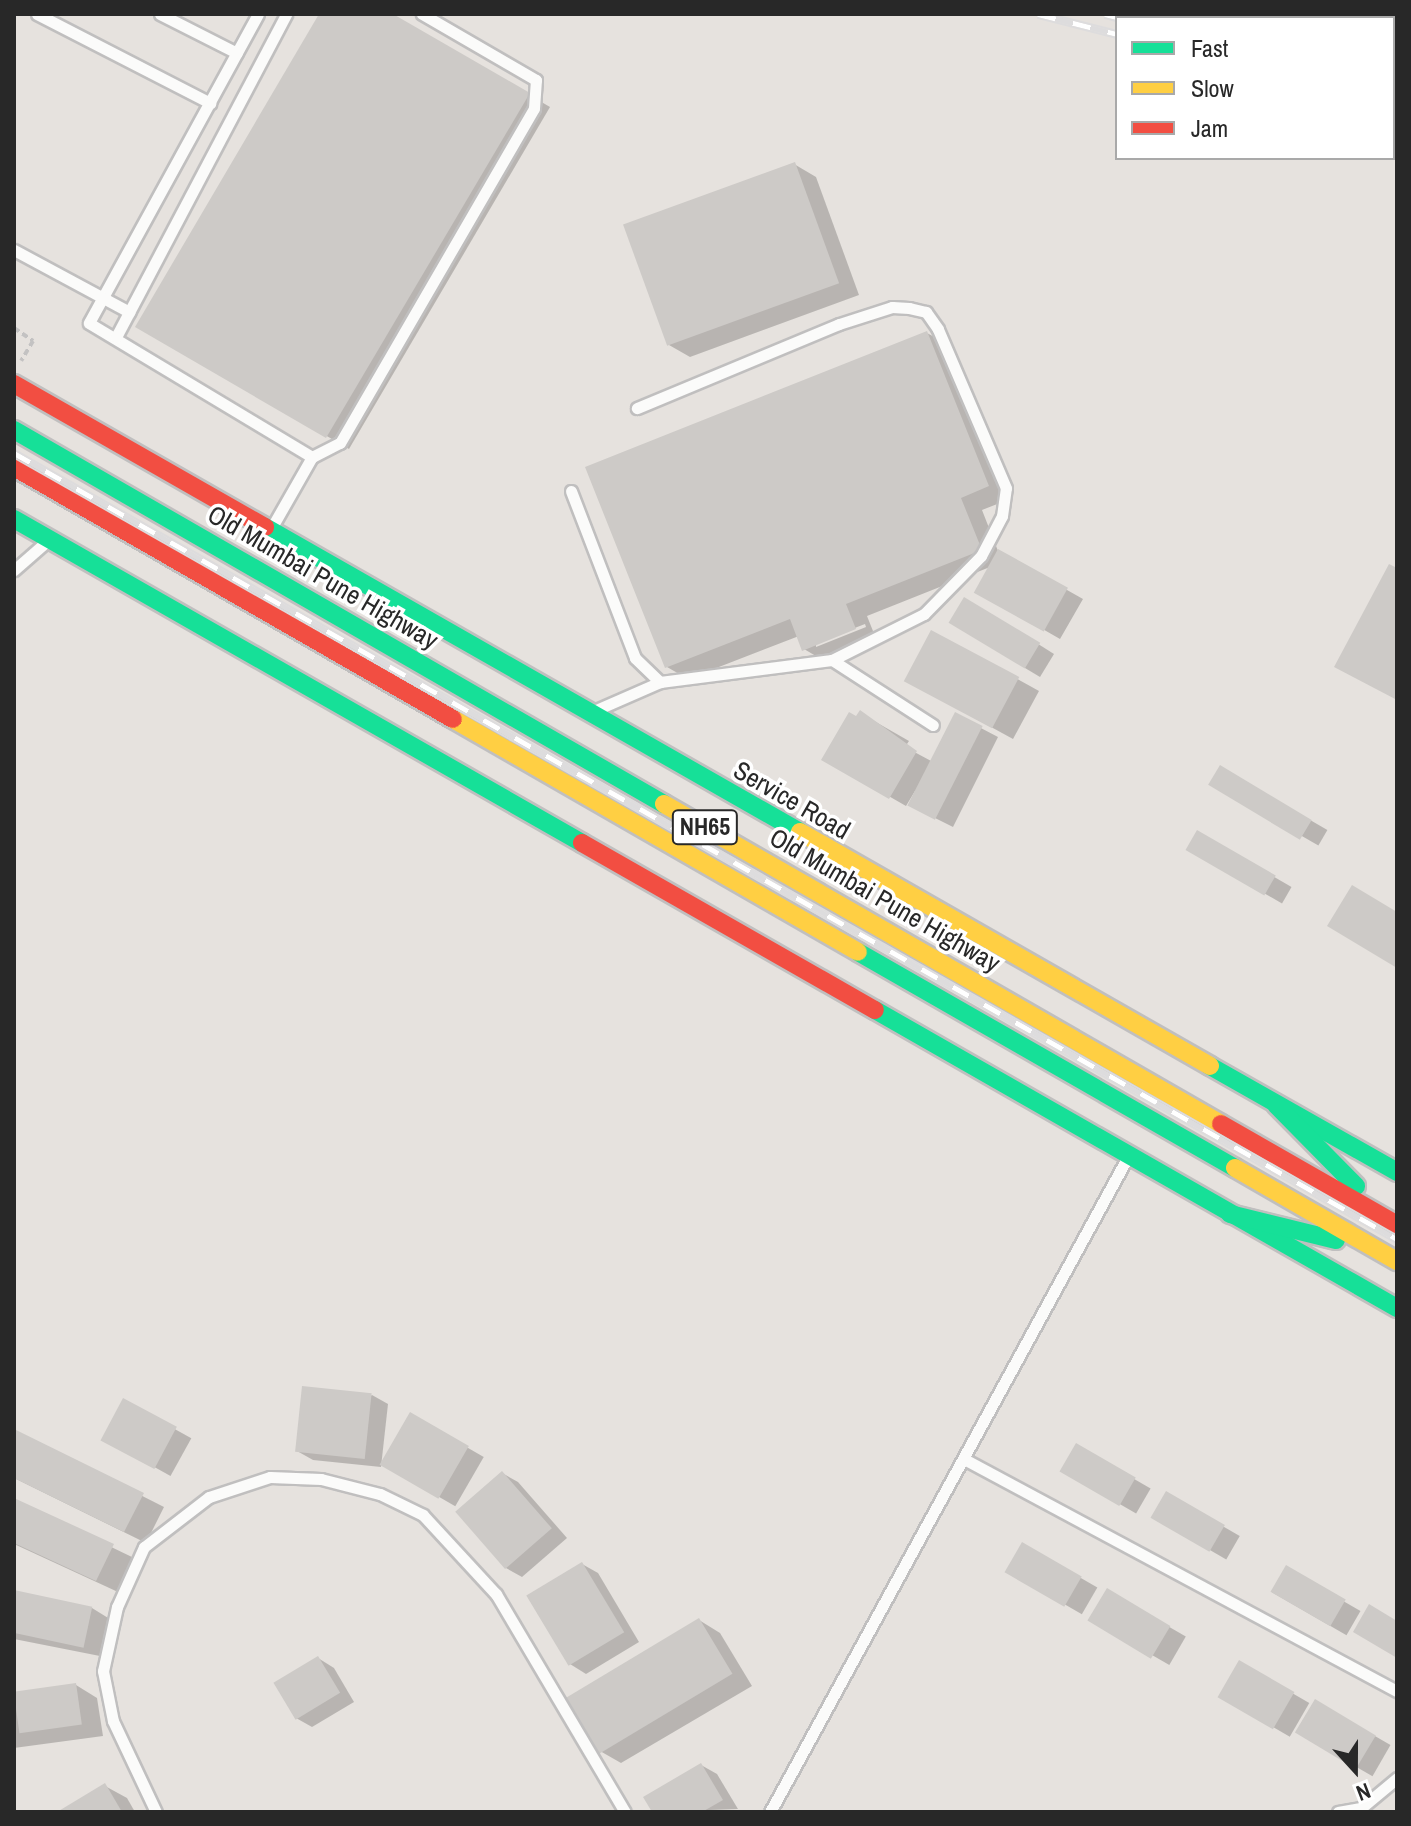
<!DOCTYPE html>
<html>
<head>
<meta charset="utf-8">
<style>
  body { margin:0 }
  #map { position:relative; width:1411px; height:1826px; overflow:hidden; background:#e6e2de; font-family:"Archivo Narrow",sans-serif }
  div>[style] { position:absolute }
  .shadow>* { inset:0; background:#0003; transform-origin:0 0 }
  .building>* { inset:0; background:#cdcac7; transform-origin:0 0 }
  .path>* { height:4px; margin-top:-2px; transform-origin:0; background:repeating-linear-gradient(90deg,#c3c2c2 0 6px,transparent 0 10px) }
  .roads { filter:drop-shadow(2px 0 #c0bfbf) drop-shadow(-2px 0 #c0bfbf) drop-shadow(0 2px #c0bfbf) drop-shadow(0 -2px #c0bfbf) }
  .lane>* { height:11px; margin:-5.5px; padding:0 5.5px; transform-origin:5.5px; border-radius:5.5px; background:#fbfbfa }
  .fast>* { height:18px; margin:-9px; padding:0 9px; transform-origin:9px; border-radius:9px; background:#16e098 }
  .slow>* { height:18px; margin:-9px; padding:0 9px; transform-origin:9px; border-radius:9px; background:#ffcf43 }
  .jam>* { height:18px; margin:-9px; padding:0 9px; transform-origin:9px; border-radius:9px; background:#f24e42 }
  .rail>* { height:9px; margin-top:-4.5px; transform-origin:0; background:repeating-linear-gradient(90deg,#fff 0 18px,#dddcdd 0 36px); box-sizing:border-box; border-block:2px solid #dddcdd }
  span { translate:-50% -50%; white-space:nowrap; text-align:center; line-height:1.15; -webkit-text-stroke:7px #fff; paint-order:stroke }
  .shield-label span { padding:2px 6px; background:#fff; border:2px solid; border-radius:6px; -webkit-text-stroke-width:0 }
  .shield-label { font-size:24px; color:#282828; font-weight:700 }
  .street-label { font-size:26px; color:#282828 }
  .frame { position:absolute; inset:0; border:16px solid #282828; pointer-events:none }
  .legend { position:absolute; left:1115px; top:16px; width:280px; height:144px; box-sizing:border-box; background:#fff; border:2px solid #a9a9a9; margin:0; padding:10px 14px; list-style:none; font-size:24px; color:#282828 }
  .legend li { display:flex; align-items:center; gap:16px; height:40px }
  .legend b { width:40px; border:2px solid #a9a9a9 }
  .north { position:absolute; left:1315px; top:1730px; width:80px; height:80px; -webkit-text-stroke:6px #fff; paint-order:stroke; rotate:159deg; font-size:22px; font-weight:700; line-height:32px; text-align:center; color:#282828 }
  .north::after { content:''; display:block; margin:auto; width:28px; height:36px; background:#282828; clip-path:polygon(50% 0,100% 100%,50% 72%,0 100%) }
</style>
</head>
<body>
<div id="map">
  <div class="shadow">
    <i style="clip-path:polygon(322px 14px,390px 14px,550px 107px,349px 449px,138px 326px)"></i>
    <i style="clip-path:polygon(794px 164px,816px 177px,859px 295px,690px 357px,669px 345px)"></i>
    <i style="clip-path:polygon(evenodd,927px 333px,949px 345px,1010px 499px,982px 510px,998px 551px,1083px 599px,1060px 639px,976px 591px,990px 567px,867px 616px,877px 641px,826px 662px,804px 649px,799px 636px,688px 679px,667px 667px,927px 333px,865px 624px,866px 627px,816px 647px,816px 643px,865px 624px)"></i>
    <i style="clip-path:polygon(981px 608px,1054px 654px,1040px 677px,1025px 668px)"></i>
    <i style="clip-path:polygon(932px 632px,1039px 691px,1013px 739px,927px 692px)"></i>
    <i style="clip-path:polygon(860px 713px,909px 741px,905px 747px,933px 762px,956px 715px,998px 737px,953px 827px,927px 814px,915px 791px,906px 806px,824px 759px)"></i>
    <i style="left:1220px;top:768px;width:124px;height:18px;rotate:30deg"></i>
    <i style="left:1198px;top:833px;width:108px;height:19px;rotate:30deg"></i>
    <i style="clip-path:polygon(372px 1395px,388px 1404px,381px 1467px,313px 1460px,297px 1451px)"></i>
    <i style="left:124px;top:1401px;width:77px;height:43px;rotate:29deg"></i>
    <i style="left:411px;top:1415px;width:84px;height:57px;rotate:30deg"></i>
    <i style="clip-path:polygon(14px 1431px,164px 1507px,146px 1543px,14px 1478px)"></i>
    <i style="left:1077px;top:1446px;width:85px;height:29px;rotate:30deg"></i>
    <i style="clip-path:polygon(502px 1473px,518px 1482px,567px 1538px,522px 1577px,506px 1568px)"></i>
    <i style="left:1167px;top:1494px;width:84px;height:27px;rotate:30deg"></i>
    <i style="clip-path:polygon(14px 1500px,134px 1558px,118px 1592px,14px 1544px)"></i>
    <i style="left:1022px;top:1544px;width:87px;height:31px;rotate:30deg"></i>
    <i style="clip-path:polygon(582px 1564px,598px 1573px,639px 1642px,586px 1674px,570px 1664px)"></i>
    <i style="left:1286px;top:1568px;width:86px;height:28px;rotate:30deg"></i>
    <i style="left:1107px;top:1591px;width:91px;height:33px;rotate:30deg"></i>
    <i style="clip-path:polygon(14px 1592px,92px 1608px,113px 1621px,105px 1657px,14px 1639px)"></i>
    <i style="clip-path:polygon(699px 1620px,720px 1633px,752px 1686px,621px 1763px,600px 1751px)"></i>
    <i style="clip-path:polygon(318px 1658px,334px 1668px,354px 1702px,312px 1727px,296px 1718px)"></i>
    <i style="left:1240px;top:1663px;width:80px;height:39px;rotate:30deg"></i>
    <i style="clip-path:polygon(76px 1685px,97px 1698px,103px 1736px,14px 1748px,14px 1693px)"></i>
    <i style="left:1316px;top:1702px;width:86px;height:36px;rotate:30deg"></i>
    <i style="clip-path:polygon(701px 1765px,717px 1774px,738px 1809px,654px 1812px)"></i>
    <i style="clip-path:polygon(105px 1786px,127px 1798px,135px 1812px,61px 1812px)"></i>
  </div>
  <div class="building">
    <i style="clip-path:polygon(319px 14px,393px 14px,530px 93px,326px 438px,135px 327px)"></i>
    <i style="left:795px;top:162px;width:129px;height:183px;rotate:70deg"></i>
    <i style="clip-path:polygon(927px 331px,989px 486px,961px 498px,982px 550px,846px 604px,856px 629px,802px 651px,790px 619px,665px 668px,585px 467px)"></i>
    <i style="left:998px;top:549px;width:80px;height:50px;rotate:29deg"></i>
    <i style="clip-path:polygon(1389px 564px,1397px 568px,1397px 700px,1334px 667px)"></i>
    <i style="left:964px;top:597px;width:89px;height:30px;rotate:31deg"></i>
    <i style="left:931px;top:630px;width:100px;height:58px;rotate:28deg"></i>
    <i style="clip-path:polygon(860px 710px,917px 751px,889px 799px,821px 760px,849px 712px,856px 716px)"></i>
    <i style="left:955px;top:712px;width:31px;height:105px;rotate:27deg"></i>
    <i style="left:1220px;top:765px;width:107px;height:23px;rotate:31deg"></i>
    <i style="left:1197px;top:830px;width:91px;height:23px;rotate:30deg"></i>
    <i style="clip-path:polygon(1352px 885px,1397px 912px,1397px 968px,1327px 926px)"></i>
    <i style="left:302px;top:1386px;width:70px;height:66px;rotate:6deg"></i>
    <i style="left:123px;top:1398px;width:61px;height:48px;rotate:28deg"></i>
    <i style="left:410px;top:1412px;width:68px;height:61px;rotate:30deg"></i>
    <i style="clip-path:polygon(14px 1429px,144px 1493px,124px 1532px,14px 1478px)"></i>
    <i style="left:1076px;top:1443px;width:69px;height:33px;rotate:30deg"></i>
    <i style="left:502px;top:1471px;width:76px;height:62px;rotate:49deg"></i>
    <i style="left:1166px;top:1491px;width:68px;height:31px;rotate:30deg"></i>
    <i style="clip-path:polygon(14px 1498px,114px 1544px,96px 1581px,14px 1543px)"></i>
    <i style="left:1022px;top:1542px;width:69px;height:35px;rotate:30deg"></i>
    <i style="left:582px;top:1562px;width:82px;height:65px;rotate:59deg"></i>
    <i style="left:1286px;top:1565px;width:69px;height:31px;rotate:30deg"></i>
    <i style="left:1107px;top:1588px;width:74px;height:38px;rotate:31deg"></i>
    <i style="left:14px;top:1590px;width:80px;height:42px;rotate:12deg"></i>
    <i style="clip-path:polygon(1369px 1604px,1397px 1621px,1397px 1658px,1353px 1632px)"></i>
    <i style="left:699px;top:1618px;width:65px;height:156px;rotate:59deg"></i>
    <i style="left:318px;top:1656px;width:43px;height:52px;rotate:59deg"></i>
    <i style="left:1239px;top:1660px;width:64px;height:43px;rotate:30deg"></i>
    <i style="left:76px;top:1683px;width:42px;height:63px;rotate:82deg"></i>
    <i style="left:1315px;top:1699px;width:71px;height:39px;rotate:31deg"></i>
    <i style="clip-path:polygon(701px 1763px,723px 1800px,702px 1812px,652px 1812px,643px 1797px)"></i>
    <i style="clip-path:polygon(105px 1783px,122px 1812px,57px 1812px)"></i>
  </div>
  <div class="path">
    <i style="left:14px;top:328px;width:23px;rotate:34deg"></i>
    <i style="left:33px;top:341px;width:23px;rotate:121deg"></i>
  </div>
  <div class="roads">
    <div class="lane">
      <i style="left:37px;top:14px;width:195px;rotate:27.2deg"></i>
      <i style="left:160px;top:14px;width:86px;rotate:26.9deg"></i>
      <i style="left:258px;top:14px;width:352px;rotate:118.7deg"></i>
      <i style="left:89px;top:323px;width:260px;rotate:31deg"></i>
      <i style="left:14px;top:250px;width:131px;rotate:28.3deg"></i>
      <i style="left:116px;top:337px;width:365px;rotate:-62.2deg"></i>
      <i style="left:571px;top:491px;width:179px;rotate:69deg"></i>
      <i style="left:635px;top:658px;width:35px;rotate:44deg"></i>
      <i style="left:272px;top:527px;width:81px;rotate:-60.3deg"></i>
      <i style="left:312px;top:457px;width:31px;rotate:-27deg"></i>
      <i style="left:340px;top:443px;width:387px;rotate:-59.9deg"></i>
      <i style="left:534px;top:108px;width:28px;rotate:-86deg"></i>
      <i style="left:536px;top:80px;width:132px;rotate:-149.9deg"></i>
      <i style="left:14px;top:570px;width:43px;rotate:-41.2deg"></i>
      <i style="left:832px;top:660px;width:120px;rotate:32.8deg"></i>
      <i style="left:596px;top:710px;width:70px;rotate:-23.6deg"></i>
      <i style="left:660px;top:682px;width:173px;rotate:-7.3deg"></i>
      <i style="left:832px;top:660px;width:103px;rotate:-26.6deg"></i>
      <i style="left:924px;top:614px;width:81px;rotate:-45.5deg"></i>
      <i style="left:981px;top:556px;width:45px;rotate:-62.3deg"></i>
      <i style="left:1002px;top:516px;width:28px;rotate:-82deg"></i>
      <i style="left:1006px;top:488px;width:173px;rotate:-113.2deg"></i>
      <i style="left:938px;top:329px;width:21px;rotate:-125deg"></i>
      <i style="left:926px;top:312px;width:17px;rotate:-167deg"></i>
      <i style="left:909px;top:308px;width:17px;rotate:-177deg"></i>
      <i style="left:892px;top:307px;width:56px;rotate:162.2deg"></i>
      <i style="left:839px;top:324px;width:219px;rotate:157.4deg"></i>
      <i style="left:964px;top:1459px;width:491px;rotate:28.2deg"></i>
      <i style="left:156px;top:1812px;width:101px;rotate:-115.3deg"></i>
      <i style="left:113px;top:1721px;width:51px;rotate:-101.3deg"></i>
      <i style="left:103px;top:1671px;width:66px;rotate:-77.7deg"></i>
      <i style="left:117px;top:1607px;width:66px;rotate:-65.8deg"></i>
      <i style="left:144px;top:1547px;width:82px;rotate:-37.6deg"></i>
      <i style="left:209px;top:1497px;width:64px;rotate:-18.2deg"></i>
      <i style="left:270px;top:1477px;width:51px;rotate:2.2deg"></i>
      <i style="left:321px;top:1479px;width:61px;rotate:14.3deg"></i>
      <i style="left:380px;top:1494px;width:48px;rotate:26deg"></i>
      <i style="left:423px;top:1515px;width:108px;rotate:47.3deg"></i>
      <i style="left:496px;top:1594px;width:253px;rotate:59.4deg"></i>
      <i style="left:770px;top:1812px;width:743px;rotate:-61.36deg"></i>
      <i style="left:1338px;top:1812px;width:23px;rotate:-10deg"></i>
      <i style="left:1361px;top:1808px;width:47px;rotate:-39.8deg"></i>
    </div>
    <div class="fast">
      <i style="left:14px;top:430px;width:750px;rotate:29.92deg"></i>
      <i style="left:14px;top:519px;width:654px;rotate:29.7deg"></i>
      <i style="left:265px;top:527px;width:616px;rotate:29.69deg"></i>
      <i style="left:858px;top:952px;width:434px;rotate:29.8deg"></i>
      <i style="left:875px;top:1010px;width:601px;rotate:29.72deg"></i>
      <i style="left:1210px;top:1066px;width:215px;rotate:29.5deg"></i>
      <i style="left:1276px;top:1105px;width:114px;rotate:45.4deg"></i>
      <i style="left:1230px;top:1214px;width:109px;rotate:13.8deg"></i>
    </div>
    <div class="slow">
      <i style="left:453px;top:719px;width:467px;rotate:29.9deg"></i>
      <i style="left:664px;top:804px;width:642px;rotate:29.88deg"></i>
      <i style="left:800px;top:832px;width:472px;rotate:29.7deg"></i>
      <i style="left:1235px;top:1168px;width:187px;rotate:29.9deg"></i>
    </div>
    <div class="jam">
      <i style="left:14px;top:384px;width:289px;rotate:29.7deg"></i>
      <i style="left:14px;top:467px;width:506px;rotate:29.86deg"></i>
      <i style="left:582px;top:843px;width:337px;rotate:29.7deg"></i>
      <i style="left:1221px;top:1124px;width:203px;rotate:29.8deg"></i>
    </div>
  </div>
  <div class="rail">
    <i style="left:1038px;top:14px;width:81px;rotate:14.2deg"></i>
    <i style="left:1105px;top:14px;width:16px;rotate:15deg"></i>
    <i style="left:1393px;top:87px;width:4px;rotate:14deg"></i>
    <i style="left:1393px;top:104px;width:4px;rotate:14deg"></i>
    <i style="left:14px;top:453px;width:1591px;rotate:29.61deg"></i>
  </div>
  <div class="shield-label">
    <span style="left:705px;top:827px">NH65</span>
  </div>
  <div class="street-label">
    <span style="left:323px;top:577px;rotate:30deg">Old Mumbai Pune Highway</span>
    <span style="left:792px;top:800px;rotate:30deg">Service Road</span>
    <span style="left:885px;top:900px;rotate:30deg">Old Mumbai Pune Highway</span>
  </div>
  <div class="frame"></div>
  <ul class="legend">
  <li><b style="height:10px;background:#16e098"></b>Fast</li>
  <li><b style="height:10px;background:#ffcf43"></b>Slow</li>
  <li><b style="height:10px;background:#f24e42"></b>Jam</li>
  </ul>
  <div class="north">N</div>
</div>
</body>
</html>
